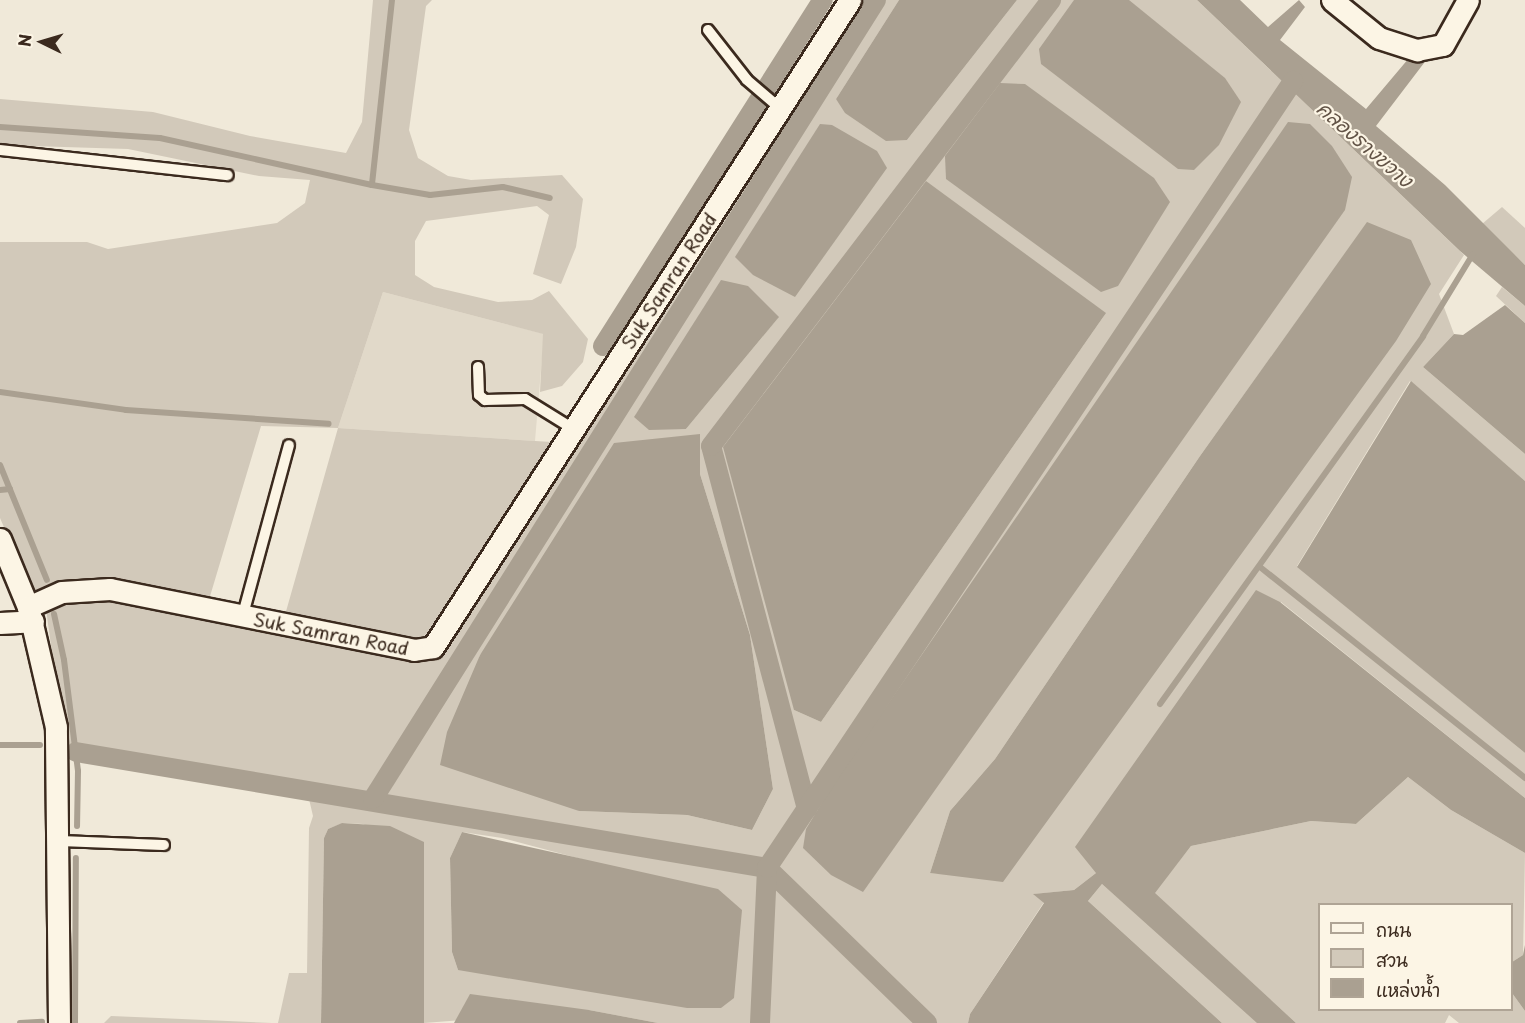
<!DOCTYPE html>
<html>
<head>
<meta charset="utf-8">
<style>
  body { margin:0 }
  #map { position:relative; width:1525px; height:1023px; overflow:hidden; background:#f0e9d9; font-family:"Playpen Sans","Playpen Sans Thai",sans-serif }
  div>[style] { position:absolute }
  .built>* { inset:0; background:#e1d9c9 }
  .green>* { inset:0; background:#d2c9ba }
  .water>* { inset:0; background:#aaa091 }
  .stream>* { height:6px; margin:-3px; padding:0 3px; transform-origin:3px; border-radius:3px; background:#aaa091 }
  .canal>* { height:20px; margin:-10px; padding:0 10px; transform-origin:10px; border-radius:10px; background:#aaa091 }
  .roads { filter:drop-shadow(2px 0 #3b2a1e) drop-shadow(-2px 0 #3b2a1e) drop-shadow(0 2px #3b2a1e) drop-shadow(0 -2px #3b2a1e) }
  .lane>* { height:10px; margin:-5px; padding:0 5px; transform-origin:5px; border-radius:5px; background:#fcf5e5 }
  .street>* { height:21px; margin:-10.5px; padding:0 10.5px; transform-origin:10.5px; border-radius:10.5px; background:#fcf5e5 }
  span { translate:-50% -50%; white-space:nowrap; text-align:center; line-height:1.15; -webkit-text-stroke:4.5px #fcf5e5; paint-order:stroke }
  .street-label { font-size:18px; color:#3b2a1e }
  .water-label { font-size:20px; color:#625346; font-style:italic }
  .legend { position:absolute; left:1318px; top:903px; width:195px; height:108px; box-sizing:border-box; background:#fcf5e5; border:2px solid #afa495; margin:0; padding:8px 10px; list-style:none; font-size:18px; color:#3b2a1e }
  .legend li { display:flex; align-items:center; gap:12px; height:30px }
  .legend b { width:30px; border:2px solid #afa495 }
  .north { position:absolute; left:12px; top:12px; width:60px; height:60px; -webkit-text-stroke:4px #fcf5e5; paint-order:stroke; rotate:275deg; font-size:16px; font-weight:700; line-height:24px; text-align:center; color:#3b2a1e }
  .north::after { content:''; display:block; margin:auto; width:21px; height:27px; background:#3b2a1e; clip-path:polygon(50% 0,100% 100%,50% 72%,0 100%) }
</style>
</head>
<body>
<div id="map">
  <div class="built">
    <i style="clip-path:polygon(383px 292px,544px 334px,535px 441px,338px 428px)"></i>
  </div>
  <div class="green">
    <i style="clip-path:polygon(373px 0,432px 0,426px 6px,409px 130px,418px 158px,448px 176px,471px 180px,562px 175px,583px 199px,576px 247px,561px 284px,533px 274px,549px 215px,537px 206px,426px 221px,415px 241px,415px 275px,434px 287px,498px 302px,532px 300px,549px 291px,588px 339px,583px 362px,562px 386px,540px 392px,543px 334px,383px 292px,338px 428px,551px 442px,437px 626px,424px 636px,404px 639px,285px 615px,338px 428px,261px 426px,208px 603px,36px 592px,29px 585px,0 518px,0 242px,87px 242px,108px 249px,277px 223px,305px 203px,310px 180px,259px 176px,128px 149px,0 145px,0 99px,153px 112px,250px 136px,346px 153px,362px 122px)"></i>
    <i style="clip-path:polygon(evenodd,862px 0,899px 0,836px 99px,907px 140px,1017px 0,1197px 0,1464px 255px,1439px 294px,1454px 334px,1423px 367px,1525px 454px,1525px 481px,1410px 381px,1297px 566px,1525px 753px,1525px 798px,1281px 602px,1096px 873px,1074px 890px,1034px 894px,1044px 902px,970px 1014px,968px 1023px,658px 1023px,589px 1010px,424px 1023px,424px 853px,363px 824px,343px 823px,328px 829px,324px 838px,321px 1023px,278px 1023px,289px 973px,307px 973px,309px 828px,313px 816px,309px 799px,66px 755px,46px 609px,66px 599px,111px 597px,394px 656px,428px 659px,451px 644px,555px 469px,862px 0,1344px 210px,1164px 461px,806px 829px,1344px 210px,862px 0,1367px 223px,963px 875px,930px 873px,950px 811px,995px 759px,1200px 456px,1367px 223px,862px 0,1106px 313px,821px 722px,794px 710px,1106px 313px,862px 0,778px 318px,686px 429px,635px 416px,639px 410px,778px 318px,862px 0,700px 435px,700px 474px,750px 635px,773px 789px,752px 830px,687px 815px,579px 811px,474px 674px,480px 655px,700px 435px,862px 0,462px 832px,502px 838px,600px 864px,458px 970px,452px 952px,450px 858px,462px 832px)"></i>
    <i style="clip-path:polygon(1502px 207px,1525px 228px,1525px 265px,1482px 224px)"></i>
    <i style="clip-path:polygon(1502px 287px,1525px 306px,1525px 323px,1496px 296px)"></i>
    <i style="clip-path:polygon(1408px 777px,1451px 810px,1525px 853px,1523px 955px,1512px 962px,1512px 904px,1320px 904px,1320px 1010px,1512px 1010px,1512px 993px,1525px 1011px,1525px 1023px,1459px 1023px,1449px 1015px,1445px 1023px,1296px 1023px,1154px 893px,1191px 846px,1311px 821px,1356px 824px)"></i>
    <i style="clip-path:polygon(1102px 884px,1261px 1023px,1222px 1023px,1088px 901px)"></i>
    <i style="clip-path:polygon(111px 1016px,159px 1018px,272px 1023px,104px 1023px)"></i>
  </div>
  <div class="water">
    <i style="clip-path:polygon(899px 0,1017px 0,907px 140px,886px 141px,845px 113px,836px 99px)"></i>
    <i style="clip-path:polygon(1074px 0,1129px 0,1225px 78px,1241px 102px,1219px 145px,1194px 170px,1178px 169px,1041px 64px,1039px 49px)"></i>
    <i style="clip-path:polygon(1197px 0,1240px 0,1268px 27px,1299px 0,1305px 7px,1280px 40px,1366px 109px,1409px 58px,1424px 63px,1376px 126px,1445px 185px,1525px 265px,1525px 306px,1460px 251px)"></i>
    <i style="clip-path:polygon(1000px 83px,1025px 84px,1154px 178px,1170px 202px,1118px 286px,1101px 292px,946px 179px,945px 156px)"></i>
    <i style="clip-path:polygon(1288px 122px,1310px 124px,1332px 146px,1352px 177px,1345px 210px,863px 892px,831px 875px,803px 848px,806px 829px,835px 781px)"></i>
    <i style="clip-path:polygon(820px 124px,832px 125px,877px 151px,887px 168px,795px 297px,753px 275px,735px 257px)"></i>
    <i style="clip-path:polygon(926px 181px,1106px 313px,821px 722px,794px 710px,723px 447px)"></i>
    <i style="clip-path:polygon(1367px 222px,1411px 240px,1431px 284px,1396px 341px,1003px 882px,930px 873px,950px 811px,995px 759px,1200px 456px)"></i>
    <i style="clip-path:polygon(721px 280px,748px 286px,779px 317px,686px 429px,649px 430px,634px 417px)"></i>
    <i style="clip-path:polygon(1505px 305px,1525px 323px,1525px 454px,1423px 367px,1454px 334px,1463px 335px)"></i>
    <i style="clip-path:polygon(1411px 381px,1525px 481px,1525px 753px,1297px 567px)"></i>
    <i style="clip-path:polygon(700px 434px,700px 474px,750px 635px,773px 789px,752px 830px,687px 815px,579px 811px,440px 765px,447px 732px,480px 655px,614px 443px)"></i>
    <i style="clip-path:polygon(1256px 590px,1280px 602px,1525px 798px,1525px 853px,1451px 810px,1408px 777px,1356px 824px,1311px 821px,1191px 846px,1155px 893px,1296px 1023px,1257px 1023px,1102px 884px,1088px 901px,1222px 1023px,968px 1023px,970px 1014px,1044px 903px,1033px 894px,1074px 890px,1096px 873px,1075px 847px)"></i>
    <i style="clip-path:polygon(342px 823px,390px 826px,424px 842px,424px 1023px,321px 1023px,324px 838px,328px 829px)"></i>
    <i style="clip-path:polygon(462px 832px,718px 889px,742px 910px,734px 998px,721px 1008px,687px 1008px,458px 970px,452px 952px,450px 858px)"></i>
    <i style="clip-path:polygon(1525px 945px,1525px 1011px,1512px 993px,1512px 962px,1523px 955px)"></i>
    <i style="clip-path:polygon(470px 994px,589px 1010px,658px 1023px,454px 1023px)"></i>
  </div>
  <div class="stream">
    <i style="left:392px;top:0;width:186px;rotate:96.2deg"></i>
    <i style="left:372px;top:185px;width:59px;rotate:9.8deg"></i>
    <i style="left:430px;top:195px;width:73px;rotate:-6.3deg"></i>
    <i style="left:503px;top:187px;width:48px;rotate:13.2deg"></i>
    <i style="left:0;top:127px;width:160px;rotate:3.9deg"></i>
    <i style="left:160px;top:138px;width:217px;rotate:12.5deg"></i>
    <i style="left:0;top:392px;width:127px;rotate:8.1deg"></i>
    <i style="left:126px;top:410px;width:203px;rotate:3.9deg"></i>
    <i style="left:0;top:465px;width:124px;rotate:67.8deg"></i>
    <i style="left:0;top:490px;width:10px;rotate:-6deg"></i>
    <i style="left:1260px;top:567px;width:339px;rotate:38.5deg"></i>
    <i style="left:54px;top:614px;width:47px;rotate:77.7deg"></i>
    <i style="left:64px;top:660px;width:112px;rotate:82.8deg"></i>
    <i style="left:78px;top:771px;width:55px;rotate:91deg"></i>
    <i style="left:1160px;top:704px;width:452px;rotate:-54.4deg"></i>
    <i style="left:1423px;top:336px;width:96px;rotate:-58.6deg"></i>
    <i style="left:0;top:745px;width:40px"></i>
    <i style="left:20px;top:1023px;width:22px;rotate:-3deg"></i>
    <i style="left:75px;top:1023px;width:165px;rotate:-89.7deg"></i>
  </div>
  <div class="canal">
    <i style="left:603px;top:346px;width:410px;rotate:-57.6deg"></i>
    <i style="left:76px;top:752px;width:701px;rotate:9.53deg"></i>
    <i style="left:767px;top:868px;width:223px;rotate:44.1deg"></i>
    <i style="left:373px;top:799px;width:944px;rotate:-57.81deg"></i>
    <i style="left:807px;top:809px;width:375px;rotate:-104.8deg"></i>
    <i style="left:711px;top:446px;width:561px;rotate:-52.68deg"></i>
    <i style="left:760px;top:1023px;width:155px;rotate:-87.4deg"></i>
    <i style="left:767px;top:868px;width:947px;rotate:-56.24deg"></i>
  </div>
  <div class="roads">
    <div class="lane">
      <i style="left:708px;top:30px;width:63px;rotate:52deg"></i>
      <i style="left:747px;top:80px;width:45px;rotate:40.5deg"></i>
      <i style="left:0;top:150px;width:229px;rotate:6.3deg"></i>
      <i style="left:478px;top:367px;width:28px;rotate:88deg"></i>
      <i style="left:479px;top:395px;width:8px;rotate:40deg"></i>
      <i style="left:485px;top:400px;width:40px;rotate:-1.4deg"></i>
      <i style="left:525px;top:399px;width:55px;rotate:31.7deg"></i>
      <i style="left:242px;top:618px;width:179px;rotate:-74.8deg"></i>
      <i style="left:59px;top:841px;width:105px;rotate:2.2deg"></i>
    </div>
    <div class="street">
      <i style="left:1332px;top:0;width:60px;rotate:39deg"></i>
      <i style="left:1379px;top:38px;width:40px;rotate:18deg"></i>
      <i style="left:1417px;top:50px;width:26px;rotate:-11deg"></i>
      <i style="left:1443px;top:45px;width:51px;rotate:-60.9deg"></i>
      <i style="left:0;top:539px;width:74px;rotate:67.6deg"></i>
      <i style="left:0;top:623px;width:33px;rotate:-3deg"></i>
      <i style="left:59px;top:1023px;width:296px;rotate:-90.6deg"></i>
      <i style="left:56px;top:727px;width:123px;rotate:-103.1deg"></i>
      <i style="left:28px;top:607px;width:37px;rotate:-24deg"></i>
      <i style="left:62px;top:592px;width:48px;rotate:-3.6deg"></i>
      <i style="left:110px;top:589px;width:310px;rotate:11.3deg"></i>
      <i style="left:414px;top:650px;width:19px;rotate:-9deg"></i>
      <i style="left:433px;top:647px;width:770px;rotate:-57.2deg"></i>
    </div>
  </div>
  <div class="street-label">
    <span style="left:669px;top:281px;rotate:-57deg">Suk Samran Road</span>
    <span style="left:331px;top:634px;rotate:11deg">Suk Samran Road</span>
  </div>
  <div class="water-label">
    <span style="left:1365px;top:144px;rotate:41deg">คลองรางขวาง</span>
  </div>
  <ul class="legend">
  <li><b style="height:8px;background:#fcf5e5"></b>ถนน</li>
  <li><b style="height:16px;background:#d2c9ba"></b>สวน</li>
  <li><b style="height:16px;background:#aaa091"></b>แหล่งน้ำ</li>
  </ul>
  <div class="north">N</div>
</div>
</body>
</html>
